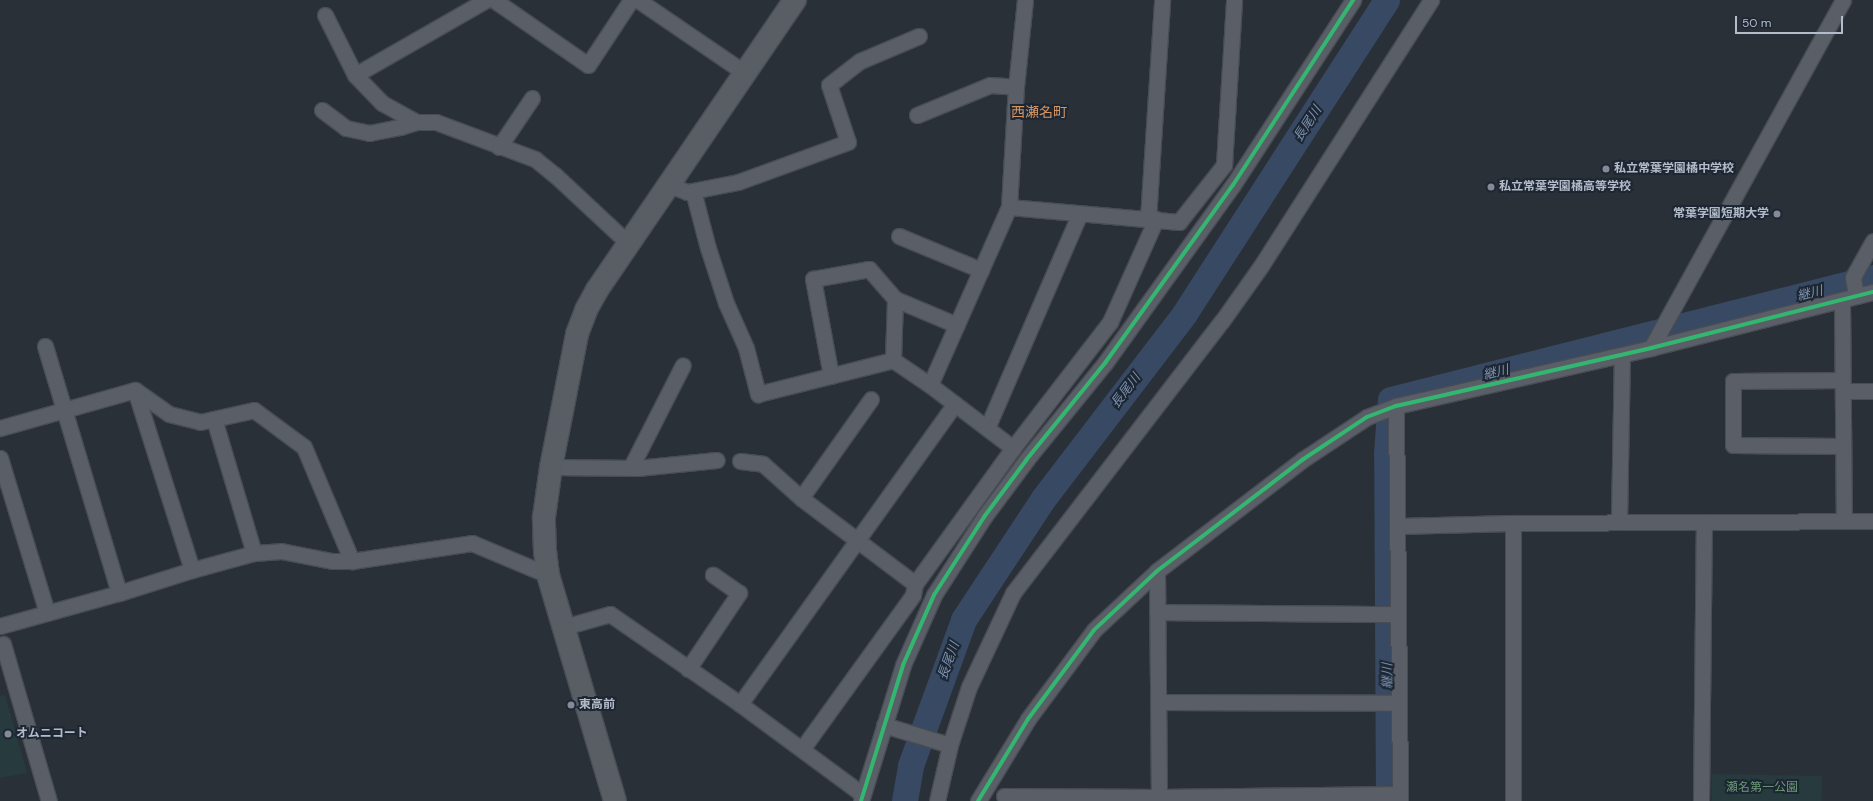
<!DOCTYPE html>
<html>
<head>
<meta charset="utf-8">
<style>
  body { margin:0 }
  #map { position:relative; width:1873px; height:801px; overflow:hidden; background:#2a3038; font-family:"DM Sans","Noto Sans JP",sans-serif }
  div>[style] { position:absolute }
  .green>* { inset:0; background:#273a3e; transform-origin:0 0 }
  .river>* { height:26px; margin:-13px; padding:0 13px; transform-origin:13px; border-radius:13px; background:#384963 }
  .roads { filter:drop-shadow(1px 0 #484c53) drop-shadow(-1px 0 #484c53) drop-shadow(0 1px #484c53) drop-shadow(0 -1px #484c53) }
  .street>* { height:15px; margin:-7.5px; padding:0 7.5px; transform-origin:7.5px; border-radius:7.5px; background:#5a5e66 }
  .secondary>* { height:22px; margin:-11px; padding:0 11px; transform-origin:11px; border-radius:11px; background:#595d64 }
  .cycleway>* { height:4px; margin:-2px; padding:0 2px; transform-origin:2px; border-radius:2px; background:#33b770 }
  .dots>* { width:11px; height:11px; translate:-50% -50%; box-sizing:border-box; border:2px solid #1d2633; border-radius:50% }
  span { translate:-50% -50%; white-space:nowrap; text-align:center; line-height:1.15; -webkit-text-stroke:4px #1d2633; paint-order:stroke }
  .poi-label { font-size:12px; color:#b4bcc9; font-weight:700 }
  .left { translate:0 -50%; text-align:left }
  .right { translate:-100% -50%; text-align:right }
  .park-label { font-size:12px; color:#6b9a76 }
  .water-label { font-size:13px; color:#7c92b1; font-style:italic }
  .quarter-label { font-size:14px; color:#d59563 }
  .scale { position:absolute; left:1735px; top:16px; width:108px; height:18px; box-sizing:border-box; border:2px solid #b4bcc9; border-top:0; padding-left:5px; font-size:12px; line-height:14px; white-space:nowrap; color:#b4bcc9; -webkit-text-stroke:3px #1d2633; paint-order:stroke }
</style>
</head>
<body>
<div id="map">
  <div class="green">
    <i style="clip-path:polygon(5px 695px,27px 773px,0 778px,0 696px)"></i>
    <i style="left:1712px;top:774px;width:110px;height:27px;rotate:1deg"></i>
  </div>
  <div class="river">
    <i style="left:905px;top:801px;width:36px;rotate:-80deg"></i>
    <i style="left:911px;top:766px;width:155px;rotate:-70deg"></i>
    <i style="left:964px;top:620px;width:144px;rotate:-56.6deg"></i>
    <i style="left:1043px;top:500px;width:234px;rotate:-52.6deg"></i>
    <i style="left:1185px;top:314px;width:373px;rotate:-57.2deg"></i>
    <i style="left:1389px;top:801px;width:347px;rotate:-90.3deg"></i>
    <i style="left:1387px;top:454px;width:54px;rotate:-85.8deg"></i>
    <i style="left:1391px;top:400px;width:497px;rotate:-14.2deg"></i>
  </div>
  <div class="roads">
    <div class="street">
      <i style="left:494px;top:0;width:114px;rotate:34.7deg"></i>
      <i style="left:588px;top:65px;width:78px;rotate:-56.5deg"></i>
      <i style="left:638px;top:0;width:130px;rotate:34.3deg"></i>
      <i style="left:325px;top:15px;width:67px;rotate:63.4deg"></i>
      <i style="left:355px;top:75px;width:39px;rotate:46deg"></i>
      <i style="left:382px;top:103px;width:39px;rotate:29deg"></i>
      <i style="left:355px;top:75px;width:151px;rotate:-29.8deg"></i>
      <i style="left:322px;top:110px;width:30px;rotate:37deg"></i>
      <i style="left:346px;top:128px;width:24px;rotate:12deg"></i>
      <i style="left:369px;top:133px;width:32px;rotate:-11deg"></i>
      <i style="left:400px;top:127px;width:17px;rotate:-17deg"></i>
      <i style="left:416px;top:122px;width:20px"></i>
      <i style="left:436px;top:122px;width:106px;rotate:20.5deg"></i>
      <i style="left:535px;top:159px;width:26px;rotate:39deg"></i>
      <i style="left:555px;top:175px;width:101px;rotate:43deg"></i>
      <i style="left:917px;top:115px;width:79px;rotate:-22.3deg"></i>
      <i style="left:990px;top:85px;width:26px;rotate:4deg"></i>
      <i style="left:499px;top:147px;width:59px;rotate:-56deg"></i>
      <i style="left:669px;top:185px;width:19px;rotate:21deg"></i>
      <i style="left:687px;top:192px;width:52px;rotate:-11.1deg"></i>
      <i style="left:738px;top:182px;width:117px;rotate:-20deg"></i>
      <i style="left:848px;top:142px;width:60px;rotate:-108.4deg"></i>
      <i style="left:829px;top:85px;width:39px;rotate:-38deg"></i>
      <i style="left:860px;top:61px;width:64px;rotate:-23deg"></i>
      <i style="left:693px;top:191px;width:59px;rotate:75.3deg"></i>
      <i style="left:708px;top:248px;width:58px;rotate:71.9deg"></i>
      <i style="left:726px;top:303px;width:49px;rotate:66deg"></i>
      <i style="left:746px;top:348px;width:48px;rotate:75.4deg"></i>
      <i style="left:758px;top:394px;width:139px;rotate:-14.1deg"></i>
      <i style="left:893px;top:360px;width:45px;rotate:34deg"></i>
      <i style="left:1009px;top:207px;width:171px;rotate:5deg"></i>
      <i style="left:1179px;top:222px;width:73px;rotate:-51.7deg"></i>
      <i style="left:1224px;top:165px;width:165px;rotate:-86.5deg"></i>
      <i style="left:1148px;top:219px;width:219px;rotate:-86.3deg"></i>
      <i style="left:899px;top:236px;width:89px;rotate:22.5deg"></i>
      <i style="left:1856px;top:296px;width:19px;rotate:-99deg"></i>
      <i style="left:1853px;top:277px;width:41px;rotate:-60.9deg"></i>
      <i style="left:895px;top:299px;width:67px;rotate:22.8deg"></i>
      <i style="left:1842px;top:300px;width:221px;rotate:89.5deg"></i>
      <i style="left:45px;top:346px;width:258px;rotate:73.3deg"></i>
      <i style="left:1651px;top:348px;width:397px;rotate:-61.1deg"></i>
      <i style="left:831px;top:376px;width:99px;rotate:-100.5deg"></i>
      <i style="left:813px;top:279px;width:57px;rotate:-10.1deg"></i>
      <i style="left:869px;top:269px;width:40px;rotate:49deg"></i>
      <i style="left:895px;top:299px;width:61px;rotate:91.9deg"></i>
      <i style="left:135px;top:390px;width:42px;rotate:35.2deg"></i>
      <i style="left:169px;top:414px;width:32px;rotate:14deg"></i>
      <i style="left:200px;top:422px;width:55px;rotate:-12.5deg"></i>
      <i style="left:254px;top:410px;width:62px;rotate:36.5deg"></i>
      <i style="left:304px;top:447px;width:124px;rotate:67.2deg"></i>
      <i style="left:135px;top:390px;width:189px;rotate:72.4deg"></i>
      <i style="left:1843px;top:391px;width:30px"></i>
      <i style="left:955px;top:404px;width:73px;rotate:37.2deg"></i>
      <i style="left:1396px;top:406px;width:395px;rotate:89.4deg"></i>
      <i style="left:214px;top:419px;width:140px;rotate:73.4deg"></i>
      <i style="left:0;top:428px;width:140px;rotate:-15.7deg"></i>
      <i style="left:987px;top:428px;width:234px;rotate:-66.6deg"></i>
      <i style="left:1842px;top:446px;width:109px;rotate:-179.5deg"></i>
      <i style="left:1733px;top:445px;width:64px;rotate:-90deg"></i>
      <i style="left:1733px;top:381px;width:109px;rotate:-0.5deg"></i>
      <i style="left:0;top:458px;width:162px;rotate:73.1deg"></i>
      <i style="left:740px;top:461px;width:23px;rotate:7deg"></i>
      <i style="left:763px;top:464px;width:51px;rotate:41.8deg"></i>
      <i style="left:801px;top:498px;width:143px;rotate:37deg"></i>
      <i style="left:551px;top:467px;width:86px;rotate:0.7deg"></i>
      <i style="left:637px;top:468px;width:80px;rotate:-5.7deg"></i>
      <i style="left:631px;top:467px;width:114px;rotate:-63deg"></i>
      <i style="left:801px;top:498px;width:121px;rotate:-54.7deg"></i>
      <i style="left:1619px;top:522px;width:167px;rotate:-89deg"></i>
      <i style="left:1397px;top:526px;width:116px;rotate:-1.5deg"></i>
      <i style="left:1157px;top:571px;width:230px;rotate:89.5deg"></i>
      <i style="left:1157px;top:612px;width:240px;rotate:0.5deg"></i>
      <i style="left:0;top:626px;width:123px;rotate:-15.5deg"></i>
      <i style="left:119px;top:593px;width:77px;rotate:-17.5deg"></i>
      <i style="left:192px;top:570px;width:64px;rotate:-15.3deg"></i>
      <i style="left:254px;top:553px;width:27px;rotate:-4deg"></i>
      <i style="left:281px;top:551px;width:52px;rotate:11.1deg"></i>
      <i style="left:332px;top:561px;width:20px"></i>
      <i style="left:352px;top:561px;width:121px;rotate:-8.5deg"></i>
      <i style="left:472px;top:543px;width:82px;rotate:22.8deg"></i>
      <i style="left:564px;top:627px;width:48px;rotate:-15.8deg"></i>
      <i style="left:610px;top:614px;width:158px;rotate:34.7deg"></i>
      <i style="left:740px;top:704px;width:152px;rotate:36.4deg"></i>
      <i style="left:3px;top:644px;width:164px;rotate:73.7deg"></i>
      <i style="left:688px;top:669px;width:92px;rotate:-56.1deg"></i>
      <i style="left:739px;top:593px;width:32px;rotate:-145deg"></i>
      <i style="left:1158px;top:702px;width:240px;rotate:0.2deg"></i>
      <i style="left:740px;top:704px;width:369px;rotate:-54.4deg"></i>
      <i style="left:955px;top:404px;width:31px;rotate:-143deg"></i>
      <i style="left:930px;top:385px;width:195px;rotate:-66.1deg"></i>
      <i style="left:1009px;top:207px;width:120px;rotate:-86.7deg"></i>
      <i style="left:1016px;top:87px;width:87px;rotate:-84.1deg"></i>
      <i style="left:884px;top:725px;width:69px;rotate:16.9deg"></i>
      <i style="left:802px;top:749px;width:190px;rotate:-54.2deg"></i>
      <i style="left:913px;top:595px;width:11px;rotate:-80deg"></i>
      <i style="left:915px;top:584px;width:168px;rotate:-54.2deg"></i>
      <i style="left:1013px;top:448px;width:159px;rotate:-52.4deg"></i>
      <i style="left:1110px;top:322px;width:113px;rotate:-65.9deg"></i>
      <i style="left:1004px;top:796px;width:155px;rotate:0.4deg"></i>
      <i style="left:1159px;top:797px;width:241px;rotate:-0.7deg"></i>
      <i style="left:861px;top:801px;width:142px;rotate:-72.8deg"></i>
      <i style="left:903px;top:665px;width:77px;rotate:-66.1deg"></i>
      <i style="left:934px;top:595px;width:93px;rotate:-57.3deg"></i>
      <i style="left:984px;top:517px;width:72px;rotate:-53.4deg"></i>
      <i style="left:1027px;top:459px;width:124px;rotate:-50.9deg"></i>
      <i style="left:1105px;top:363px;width:219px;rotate:-54.3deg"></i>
      <i style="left:1233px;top:185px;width:221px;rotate:-57deg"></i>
      <i style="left:937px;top:801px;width:57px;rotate:-76.9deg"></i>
      <i style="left:950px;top:745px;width:61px;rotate:-71.9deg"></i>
      <i style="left:969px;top:687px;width:104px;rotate:-64.9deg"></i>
      <i style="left:1013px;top:593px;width:343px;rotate:-52.5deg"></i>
      <i style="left:1222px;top:321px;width:67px;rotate:-54.7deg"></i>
      <i style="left:1261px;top:266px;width:316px;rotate:-57.4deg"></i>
      <i style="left:978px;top:801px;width:96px;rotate:-58.6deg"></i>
      <i style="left:1028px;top:719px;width:111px;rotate:-53.4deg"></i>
      <i style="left:1094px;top:630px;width:86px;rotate:-43.1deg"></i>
      <i style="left:1157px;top:571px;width:183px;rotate:-37.4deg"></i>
      <i style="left:1302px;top:460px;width:78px;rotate:-33.5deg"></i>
      <i style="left:1367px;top:417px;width:31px;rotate:-21deg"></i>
      <i style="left:1396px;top:406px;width:262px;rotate:-12.8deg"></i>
      <i style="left:1651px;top:348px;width:229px;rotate:-14.2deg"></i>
      <i style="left:1513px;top:801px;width:278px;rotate:-90deg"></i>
      <i style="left:1513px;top:523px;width:360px;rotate:-0.3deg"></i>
      <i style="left:1701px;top:801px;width:279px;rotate:-89.4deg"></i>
    </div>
    <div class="secondary">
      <i style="left:615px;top:801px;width:236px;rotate:-106.5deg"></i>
      <i style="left:548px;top:575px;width:23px;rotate:-97deg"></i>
      <i style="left:545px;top:552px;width:35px;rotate:-92deg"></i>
      <i style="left:544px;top:517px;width:50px;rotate:-82deg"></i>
      <i style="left:551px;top:467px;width:136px;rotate:-78.9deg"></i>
      <i style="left:577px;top:334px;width:26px;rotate:-69deg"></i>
      <i style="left:586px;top:310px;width:23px;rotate:-61deg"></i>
      <i style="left:597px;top:290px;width:351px;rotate:-55.7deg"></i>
    </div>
  </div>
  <div class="cycleway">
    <i style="left:861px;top:801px;width:142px;rotate:-72.8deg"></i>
    <i style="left:903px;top:665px;width:77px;rotate:-66.1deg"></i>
    <i style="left:934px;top:595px;width:93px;rotate:-57.3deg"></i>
    <i style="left:984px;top:517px;width:72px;rotate:-53.4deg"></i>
    <i style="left:1027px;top:459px;width:124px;rotate:-50.9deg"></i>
    <i style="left:1105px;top:363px;width:219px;rotate:-54.3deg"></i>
    <i style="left:1233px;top:185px;width:221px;rotate:-57deg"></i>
    <i style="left:978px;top:801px;width:96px;rotate:-58.6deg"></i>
    <i style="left:1028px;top:719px;width:111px;rotate:-53.4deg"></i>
    <i style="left:1094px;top:630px;width:86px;rotate:-43.1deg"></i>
    <i style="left:1157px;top:571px;width:183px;rotate:-37.4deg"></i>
    <i style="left:1302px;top:460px;width:78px;rotate:-33.5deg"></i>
    <i style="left:1367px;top:417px;width:31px;rotate:-21deg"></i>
    <i style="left:1396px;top:406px;width:262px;rotate:-12.8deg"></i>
    <i style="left:1651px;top:348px;width:229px;rotate:-14.2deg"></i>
  </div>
  <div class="dots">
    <i style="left:1606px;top:169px;background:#848b96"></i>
    <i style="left:1491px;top:187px;background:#848b96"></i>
    <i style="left:1777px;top:214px;background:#848b96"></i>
    <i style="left:571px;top:705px;background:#848b96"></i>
    <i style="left:8px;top:734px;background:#848b96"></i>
  </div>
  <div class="poi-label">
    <span class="left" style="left:1614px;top:169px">私立常葉学園橘中学校</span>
    <span class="left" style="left:1499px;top:187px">私立常葉学園橘高等学校</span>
    <span class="right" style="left:1769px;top:214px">常葉学園短期大学</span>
    <span class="left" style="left:579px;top:705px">東高前</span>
    <span class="left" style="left:16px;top:734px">オムニコート</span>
  </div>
  <div class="park-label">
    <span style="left:1762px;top:788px">瀬名第一公園</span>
  </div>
  <div class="water-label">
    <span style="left:1308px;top:124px;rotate:-57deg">長尾川</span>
    <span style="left:1810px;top:294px;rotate:-14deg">継川</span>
    <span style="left:1496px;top:373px;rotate:-14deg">継川</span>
    <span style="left:1126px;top:391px;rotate:-53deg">長尾川</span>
    <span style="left:949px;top:661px;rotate:-70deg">長尾川</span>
    <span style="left:1388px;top:676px;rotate:-90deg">継川</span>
  </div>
  <div class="quarter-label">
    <span style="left:1039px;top:112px">西瀬名町</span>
  </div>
  <div class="scale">50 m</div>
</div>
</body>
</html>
